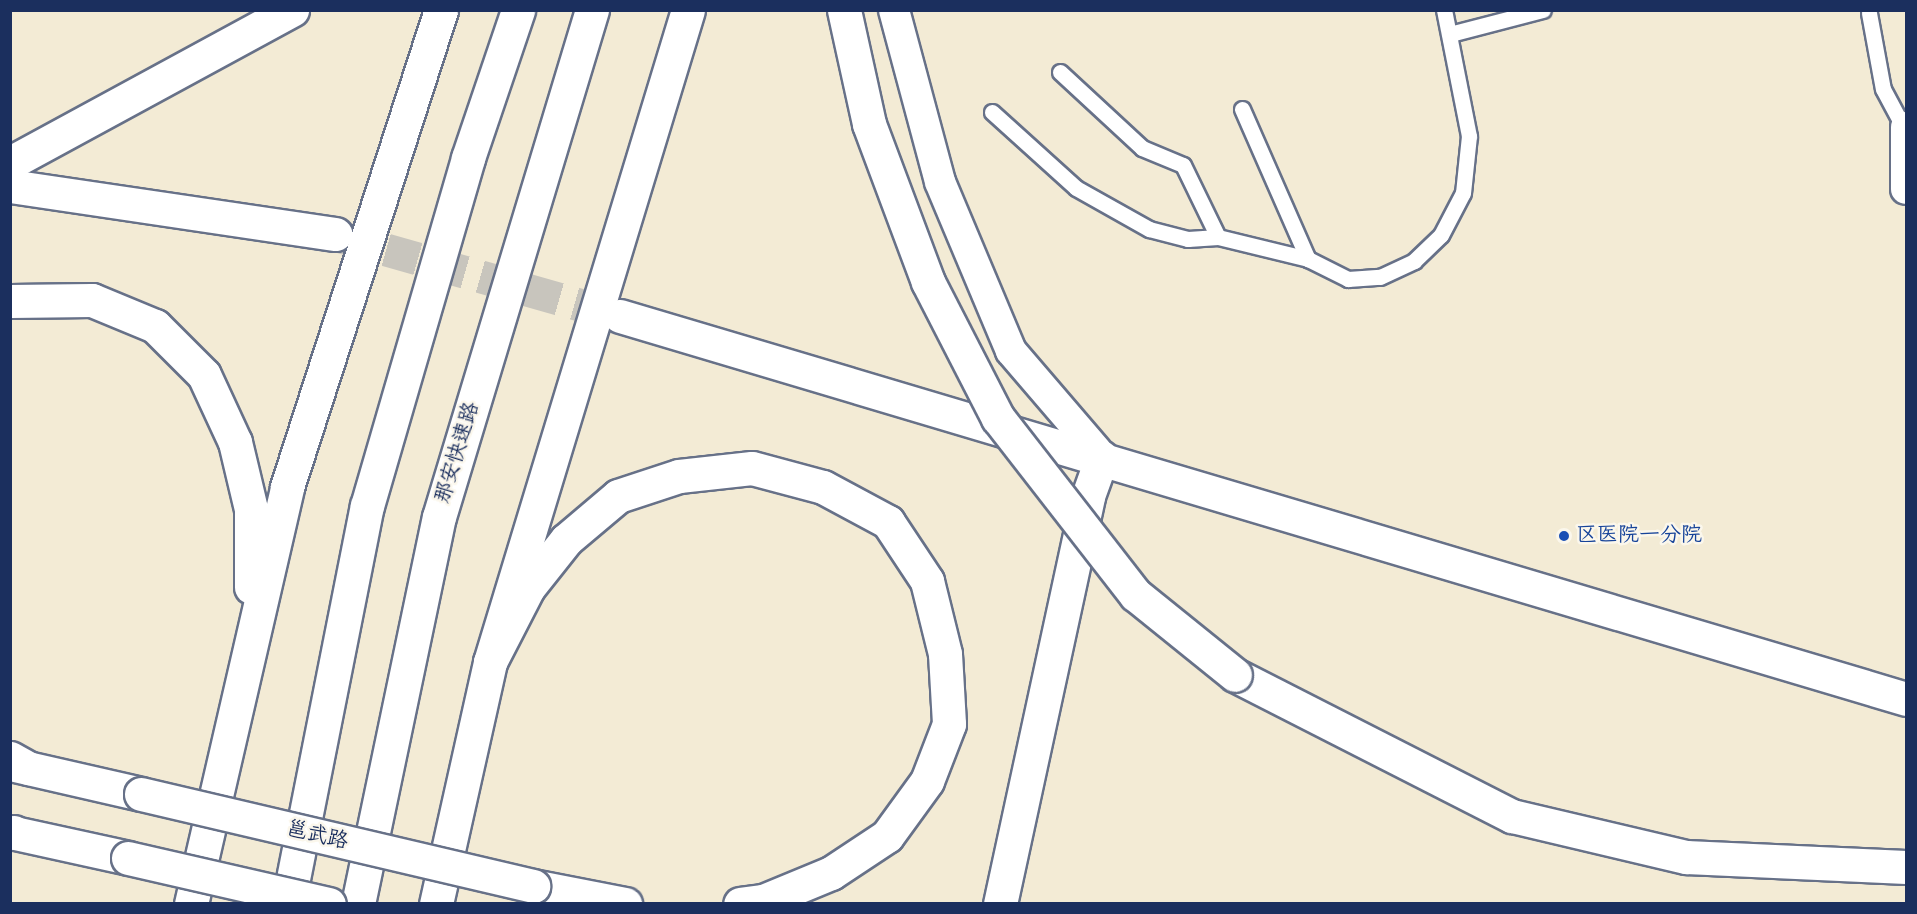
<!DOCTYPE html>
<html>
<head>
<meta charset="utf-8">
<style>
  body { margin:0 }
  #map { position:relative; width:1917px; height:914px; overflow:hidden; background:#f3ebd5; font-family:"Indie Flower","LXGW WenKai TC",sans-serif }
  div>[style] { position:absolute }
  .tertiary-tunnel>* { height:33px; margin-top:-16.5px; transform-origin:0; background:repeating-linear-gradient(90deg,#c8c5bd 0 33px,transparent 0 49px) }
  .roads { filter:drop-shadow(2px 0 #677188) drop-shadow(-2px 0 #677188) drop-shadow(0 2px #677188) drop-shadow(0 -2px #677188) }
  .service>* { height:15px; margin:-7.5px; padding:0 7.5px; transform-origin:7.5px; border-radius:7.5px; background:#fff }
  .minor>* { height:30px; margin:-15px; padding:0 15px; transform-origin:15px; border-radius:15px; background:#fff }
  .tertiary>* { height:33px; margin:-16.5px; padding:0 16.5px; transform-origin:16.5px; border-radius:16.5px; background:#fff }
  .primary>* { height:33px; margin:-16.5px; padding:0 16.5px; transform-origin:16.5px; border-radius:16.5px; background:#fff }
  .trunk>* { height:33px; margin:-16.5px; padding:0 16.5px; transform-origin:16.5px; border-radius:16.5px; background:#fff }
  .bridges { filter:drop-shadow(2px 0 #677188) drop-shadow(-2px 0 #677188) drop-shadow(0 2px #677188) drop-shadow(0 -2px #677188) }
  .primary-bridge>* { height:33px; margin:-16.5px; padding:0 16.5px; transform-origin:16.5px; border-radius:16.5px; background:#fff }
  .trunk-bridge>* { height:33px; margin:-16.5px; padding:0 16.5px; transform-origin:16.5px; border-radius:16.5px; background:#fff }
  .dots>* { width:16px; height:16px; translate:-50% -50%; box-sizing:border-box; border:3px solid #fbf7ec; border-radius:50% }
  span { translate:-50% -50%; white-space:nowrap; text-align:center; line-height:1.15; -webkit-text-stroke:5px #fbf7ec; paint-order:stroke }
  .street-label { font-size:21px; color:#1b2f5e }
  .transit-label { font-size:21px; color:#164399 }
  .left { translate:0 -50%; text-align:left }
  .frame { position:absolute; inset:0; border:12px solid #1b2f5e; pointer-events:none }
</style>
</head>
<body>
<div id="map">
  <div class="tertiary-tunnel">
    <i style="left:339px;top:236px;width:292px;rotate:15.9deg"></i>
  </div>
  <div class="roads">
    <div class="service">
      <i style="left:1869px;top:13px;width:77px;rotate:79.6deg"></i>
      <i style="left:1883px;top:89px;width:47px;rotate:61.8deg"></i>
      <i style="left:1450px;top:34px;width:96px;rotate:-14.5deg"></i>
      <i style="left:1060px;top:72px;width:112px;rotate:42.8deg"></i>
      <i style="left:1142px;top:148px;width:44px;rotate:22.5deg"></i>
      <i style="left:1183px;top:165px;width:80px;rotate:64.1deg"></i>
      <i style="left:1242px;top:109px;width:164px;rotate:66.3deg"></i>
      <i style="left:1308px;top:259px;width:45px;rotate:26.6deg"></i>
      <i style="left:1348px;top:279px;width:32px;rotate:-4deg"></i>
      <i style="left:1380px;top:277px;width:38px;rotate:-25deg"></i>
      <i style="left:1414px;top:261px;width:37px;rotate:-44deg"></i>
      <i style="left:1441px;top:235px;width:47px;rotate:-62.4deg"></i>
      <i style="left:1463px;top:193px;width:57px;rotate:-84deg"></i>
      <i style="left:1469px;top:136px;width:128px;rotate:-101.2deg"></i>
      <i style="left:992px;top:112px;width:113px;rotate:42.1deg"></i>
      <i style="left:1076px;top:188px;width:84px;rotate:29.3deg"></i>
      <i style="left:1149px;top:229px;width:40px;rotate:14.4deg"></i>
      <i style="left:1188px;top:239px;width:30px;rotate:-4deg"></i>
      <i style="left:1218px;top:237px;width:93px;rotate:13.7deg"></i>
    </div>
    <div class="minor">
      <i style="left:894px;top:10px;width:178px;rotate:75deg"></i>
      <i style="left:940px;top:182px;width:183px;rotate:67.2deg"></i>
      <i style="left:1011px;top:351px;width:140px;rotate:49.4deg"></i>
      <i style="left:1906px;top:127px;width:62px;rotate:90deg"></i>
    </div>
    <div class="tertiary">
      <i style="left:10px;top:186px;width:329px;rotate:8.4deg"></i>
      <i style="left:620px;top:316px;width:1342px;rotate:16.58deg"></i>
      <i style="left:1000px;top:904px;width:417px;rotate:-77.8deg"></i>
      <i style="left:1088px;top:496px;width:41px;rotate:-70.3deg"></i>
    </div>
    <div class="primary">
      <i style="left:10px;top:764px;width:134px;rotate:12.9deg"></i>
      <i style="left:10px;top:832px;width:121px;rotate:12.4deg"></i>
      <i style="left:533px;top:886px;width:94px;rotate:11.1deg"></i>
    </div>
    <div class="trunk">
      <i style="left:10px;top:163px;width:321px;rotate:-28.5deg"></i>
      <i style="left:10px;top:301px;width:82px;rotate:-0.7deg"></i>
      <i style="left:92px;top:300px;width:68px;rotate:22.4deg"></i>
      <i style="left:155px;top:326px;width:69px;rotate:45deg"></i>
      <i style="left:204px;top:375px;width:74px;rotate:65.2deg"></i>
      <i style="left:235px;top:442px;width:69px;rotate:76.6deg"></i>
      <i style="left:251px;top:509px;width:78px;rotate:90deg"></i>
      <i style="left:490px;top:662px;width:83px;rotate:-62.8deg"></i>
      <i style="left:528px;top:588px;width:61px;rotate:-51.6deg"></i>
      <i style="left:566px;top:540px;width:68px;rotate:-40.2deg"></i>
      <i style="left:618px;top:496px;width:64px;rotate:-18.2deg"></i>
      <i style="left:679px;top:476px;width:73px;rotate:-6.3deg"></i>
      <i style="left:752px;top:468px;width:73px;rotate:15deg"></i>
      <i style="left:823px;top:487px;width:74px;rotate:28.3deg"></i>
      <i style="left:888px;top:522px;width:71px;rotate:56.5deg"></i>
      <i style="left:927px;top:581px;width:75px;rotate:76.1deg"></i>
      <i style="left:945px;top:654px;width:70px;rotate:86.7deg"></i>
      <i style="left:949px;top:724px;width:61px;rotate:111.1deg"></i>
      <i style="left:927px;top:781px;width:68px;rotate:126deg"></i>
      <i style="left:887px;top:836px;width:67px;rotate:146.5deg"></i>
      <i style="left:831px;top:873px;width:74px;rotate:157.6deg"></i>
      <i style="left:763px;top:901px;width:23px;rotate:173deg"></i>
      <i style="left:1235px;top:675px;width:311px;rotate:27deg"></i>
      <i style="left:1512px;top:816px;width:179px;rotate:13.3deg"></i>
      <i style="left:1686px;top:857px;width:220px;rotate:2.6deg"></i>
      <i style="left:10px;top:758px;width:21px;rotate:29deg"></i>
      <i style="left:10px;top:833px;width:4px;rotate:-14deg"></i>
      <i style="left:191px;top:904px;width:428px;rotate:-77deg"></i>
      <i style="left:287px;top:487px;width:501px;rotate:-72.11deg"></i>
      <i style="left:288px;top:904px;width:406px;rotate:-78.8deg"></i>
      <i style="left:367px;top:506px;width:362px;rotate:-73.8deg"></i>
      <i style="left:468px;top:158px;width:156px;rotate:-71.3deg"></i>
      <i style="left:358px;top:904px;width:395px;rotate:-78.2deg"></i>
      <i style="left:439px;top:517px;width:530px;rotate:-73.21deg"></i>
      <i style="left:436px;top:904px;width:248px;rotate:-77.4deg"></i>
      <i style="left:490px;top:662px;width:681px;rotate:-73.11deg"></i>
    </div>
  </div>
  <div class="bridges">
    <div class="primary-bridge">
      <i style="left:141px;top:794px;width:403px;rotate:13.2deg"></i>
      <i style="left:128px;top:858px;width:206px;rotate:12.9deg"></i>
    </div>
    <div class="trunk-bridge">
      <i style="left:844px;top:10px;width:117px;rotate:77.6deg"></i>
      <i style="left:869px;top:124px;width:169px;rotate:69.5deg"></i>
      <i style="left:928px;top:282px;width:153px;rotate:62.8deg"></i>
      <i style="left:998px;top:418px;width:224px;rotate:52.1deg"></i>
      <i style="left:1136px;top:595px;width:127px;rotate:38.9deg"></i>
    </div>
  </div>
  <div class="dots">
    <i style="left:1564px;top:536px;background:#1a4fb4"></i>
  </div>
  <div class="street-label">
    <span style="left:458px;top:453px;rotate:-73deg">那安快速路</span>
    <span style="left:317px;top:836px;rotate:13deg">邕武路</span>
  </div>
  <div class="transit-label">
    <span class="left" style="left:1576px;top:536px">区医院一分院</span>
  </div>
  <div class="frame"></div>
</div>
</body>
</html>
